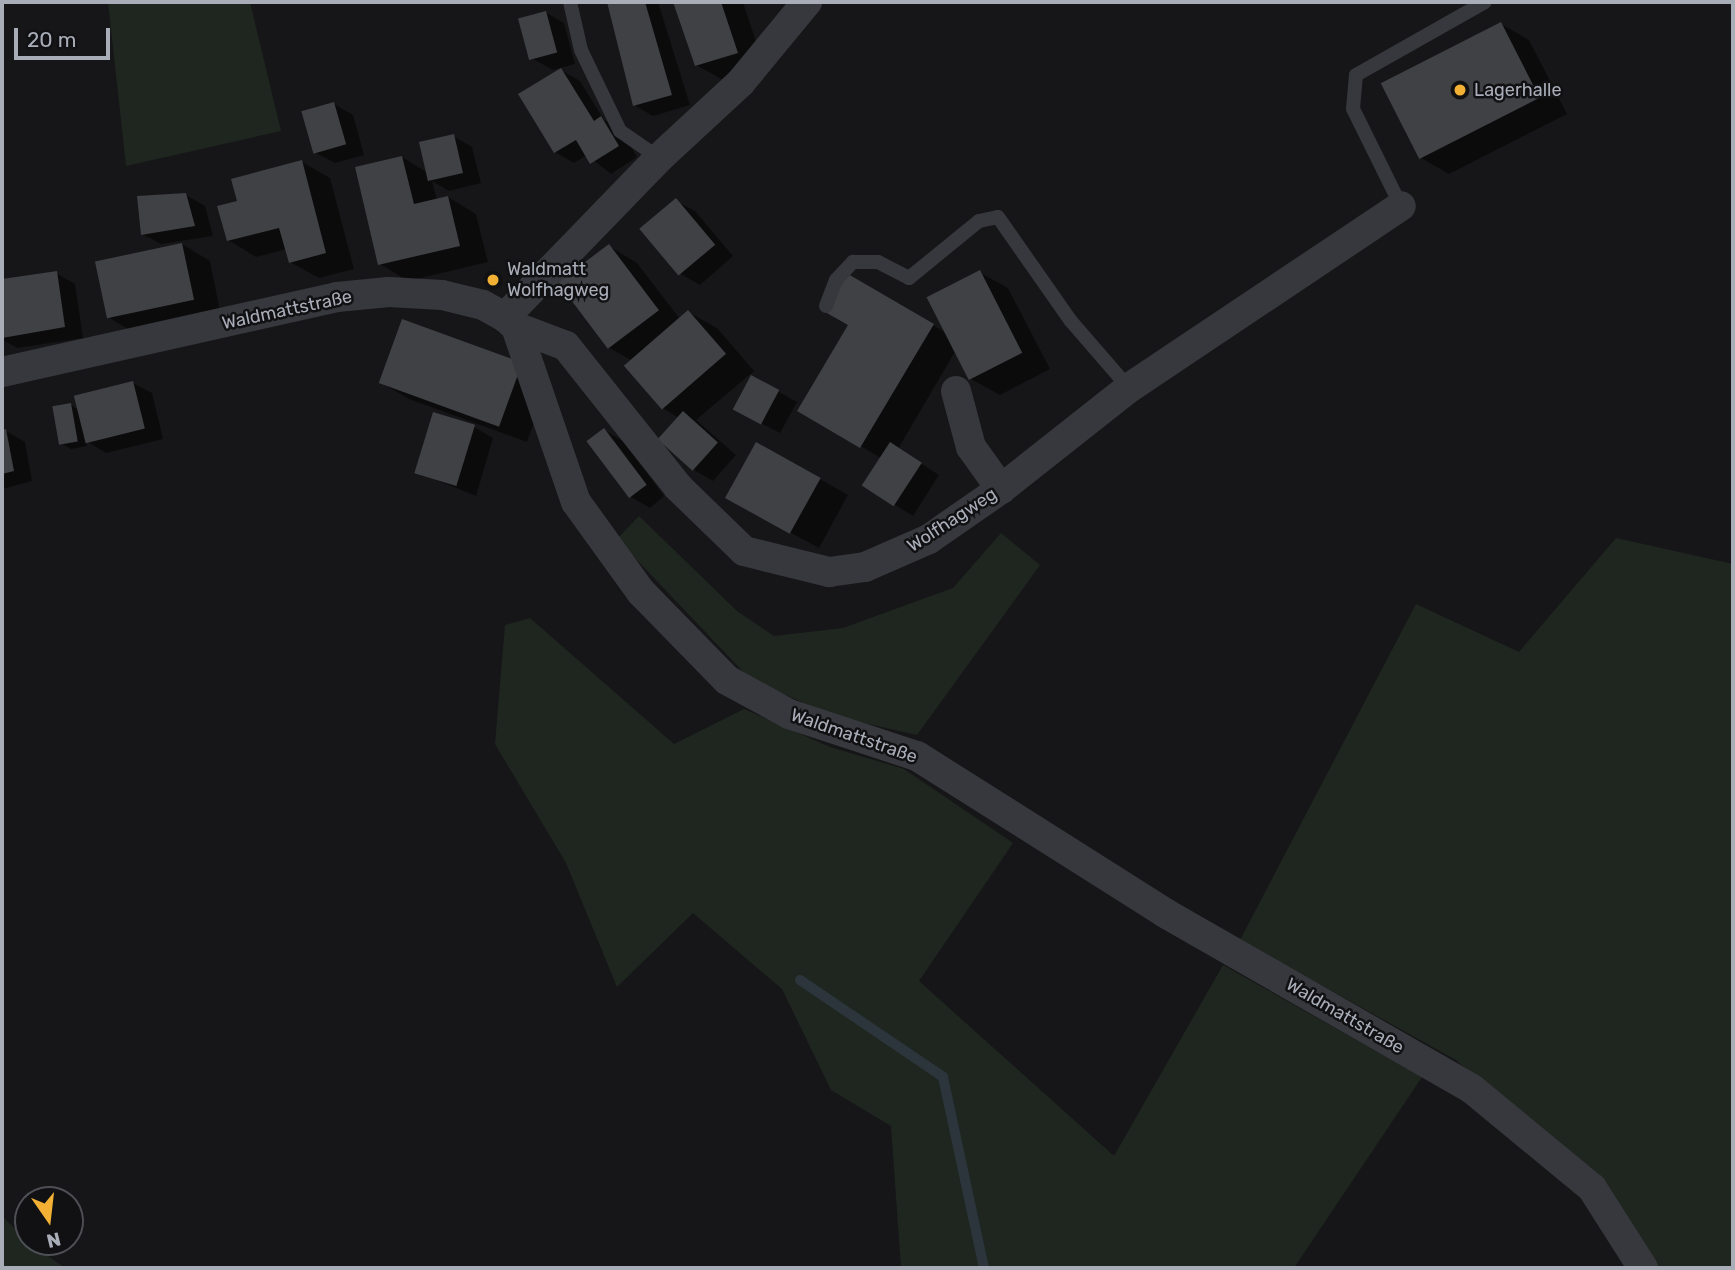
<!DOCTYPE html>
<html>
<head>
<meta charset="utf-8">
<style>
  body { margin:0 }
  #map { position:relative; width:1735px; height:1270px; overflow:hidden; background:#161618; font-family:Rubik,sans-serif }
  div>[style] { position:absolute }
  .green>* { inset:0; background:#1e261f }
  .shadow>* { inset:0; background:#0007 }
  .stream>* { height:10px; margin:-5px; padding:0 5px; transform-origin:5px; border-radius:5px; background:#2c353c }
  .building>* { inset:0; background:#404145; transform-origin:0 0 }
  .service>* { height:14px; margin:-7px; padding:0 7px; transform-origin:7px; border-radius:7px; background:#37383d }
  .minor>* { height:30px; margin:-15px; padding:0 15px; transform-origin:15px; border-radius:15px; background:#37383d }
  .dots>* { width:19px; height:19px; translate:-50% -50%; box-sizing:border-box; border:4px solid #111113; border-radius:50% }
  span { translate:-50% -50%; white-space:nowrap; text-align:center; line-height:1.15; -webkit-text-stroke:5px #111113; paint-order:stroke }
  .poi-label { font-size:18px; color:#a8adb8 }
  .left { translate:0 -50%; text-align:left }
  .street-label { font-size:18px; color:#a8adb8 }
  .frame { position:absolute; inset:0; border:4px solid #a8adb8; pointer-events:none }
  .north { position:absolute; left:14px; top:1186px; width:70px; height:70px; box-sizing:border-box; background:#111113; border:2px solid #4d4f55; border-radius:50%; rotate:166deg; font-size:19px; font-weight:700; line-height:28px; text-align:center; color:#a8adb8 }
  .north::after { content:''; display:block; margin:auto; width:24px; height:32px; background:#f2b134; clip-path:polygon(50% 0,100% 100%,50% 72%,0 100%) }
  .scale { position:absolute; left:14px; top:28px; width:96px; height:32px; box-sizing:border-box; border:4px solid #a8adb8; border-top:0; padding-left:9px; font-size:21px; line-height:24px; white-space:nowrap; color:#a8adb8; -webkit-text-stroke:5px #111113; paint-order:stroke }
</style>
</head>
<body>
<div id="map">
  <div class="green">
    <i style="clip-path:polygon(108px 2px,250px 2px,281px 131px,126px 166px)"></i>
    <i style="clip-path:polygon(639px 516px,737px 611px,774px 636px,843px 628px,953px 588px,1001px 533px,1040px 565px,917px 735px,833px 716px,750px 679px,617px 539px)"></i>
    <i style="clip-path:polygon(1616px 538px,1733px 564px,1733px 1268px,1658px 1268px,1592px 1188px,1456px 1060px,1240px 940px,1416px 604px,1519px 652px)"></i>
    <i style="clip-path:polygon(530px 618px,674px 744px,744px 709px,830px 747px,904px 769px,1013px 843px,919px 981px,1114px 1156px,1223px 965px,1422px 1077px,1294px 1268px,901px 1268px,891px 1126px,831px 1090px,782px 989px,693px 913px,617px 987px,566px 863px,495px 744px,505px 625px)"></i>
    <i style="clip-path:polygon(2px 1216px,28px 1242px,65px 1268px,2px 1268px)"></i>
  </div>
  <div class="shadow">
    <i style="clip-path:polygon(608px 2px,658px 2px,690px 105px,653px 116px,634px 105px)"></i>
    <i style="clip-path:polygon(675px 2px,743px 2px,765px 69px,725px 81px,696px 65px)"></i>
    <i style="clip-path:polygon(545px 12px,564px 23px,575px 64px,553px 70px,533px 59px)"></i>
    <i style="clip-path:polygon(1501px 24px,1529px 40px,1567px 114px,1449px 174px,1421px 158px)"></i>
    <i style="clip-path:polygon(561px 70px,580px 81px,604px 120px,620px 129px,637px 157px,611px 174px,587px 155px,574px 163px,555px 152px)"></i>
    <i style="clip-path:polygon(334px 104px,353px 115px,364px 155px,335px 163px,316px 153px)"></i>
    <i style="clip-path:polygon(453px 136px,472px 147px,481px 183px,449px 191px,432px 181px,437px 200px,448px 197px,476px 214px,488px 262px,408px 281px,380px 264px,402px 157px,428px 173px)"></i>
    <i style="clip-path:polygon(302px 162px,330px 178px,354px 269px,319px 278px,290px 262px,287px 249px,256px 257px,228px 240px,239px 202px)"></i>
    <i style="clip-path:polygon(186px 195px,205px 206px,213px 236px,161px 244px,142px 234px)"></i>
    <i style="clip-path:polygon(676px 201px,695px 211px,733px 256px,700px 285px,681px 274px)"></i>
    <i style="clip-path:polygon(182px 244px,210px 261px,221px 316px,136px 334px,108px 317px)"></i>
    <i style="clip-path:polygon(609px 246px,637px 263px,680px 319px,688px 312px,717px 328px,754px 371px,696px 420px,736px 455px,713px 481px,694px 470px,679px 418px,662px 408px,631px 360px,608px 347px)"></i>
    <i style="clip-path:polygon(979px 272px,1008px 288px,1050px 369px,1000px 395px,971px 379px,956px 350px,898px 449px,939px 475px,913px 516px,863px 485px,881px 458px,799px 410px,851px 324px,849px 276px,948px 334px)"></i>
    <i style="clip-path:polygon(56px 273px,75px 284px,83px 338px,17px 348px,2px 339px,2px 281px)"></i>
    <i style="clip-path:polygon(521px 365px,549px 381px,527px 442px,409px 399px,380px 382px)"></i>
    <i style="clip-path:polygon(752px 377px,797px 402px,780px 433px,753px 419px)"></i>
    <i style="clip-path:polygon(133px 383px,152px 393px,163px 439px,106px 453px,86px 441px,87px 446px,71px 449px,62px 444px,71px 405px,79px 410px)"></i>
    <i style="clip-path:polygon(474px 427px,493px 438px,476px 496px,417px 472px)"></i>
    <i style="clip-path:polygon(604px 430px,623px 441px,664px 496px,650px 508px,631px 497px)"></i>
    <i style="clip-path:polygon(6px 431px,25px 442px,32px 481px,2px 489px,2px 432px)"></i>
    <i style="clip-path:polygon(820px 479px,848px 495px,819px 548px,756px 514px)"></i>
  </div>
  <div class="stream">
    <i style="left:800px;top:980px;width:173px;rotate:34.1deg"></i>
    <i style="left:943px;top:1077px;width:195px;rotate:77.9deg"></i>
  </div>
  <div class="building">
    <i style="clip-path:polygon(607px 2px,645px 2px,672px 95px,633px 106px)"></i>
    <i style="clip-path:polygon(673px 2px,721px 2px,738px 53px,695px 66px)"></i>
    <i style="left:546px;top:11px;width:43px;height:29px;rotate:75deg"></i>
    <i style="left:1501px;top:22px;width:85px;height:135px;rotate:63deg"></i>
    <i style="clip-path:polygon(561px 68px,594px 121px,601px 116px,619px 146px,590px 164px,576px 140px,554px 153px,518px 94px)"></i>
    <i style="left:334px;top:102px;width:44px;height:34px;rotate:74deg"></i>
    <i style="left:454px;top:134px;width:40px;height:36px;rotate:77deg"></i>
    <i style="clip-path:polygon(402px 156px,414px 204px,448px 196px,460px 246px,378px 265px,355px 167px)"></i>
    <i style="clip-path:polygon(302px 160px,326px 253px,289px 263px,279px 228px,227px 241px,217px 206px,237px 201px,231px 179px)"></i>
    <i style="clip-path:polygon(186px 193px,195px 226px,141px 235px,137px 196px)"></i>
    <i style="left:676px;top:198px;width:61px;height:48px;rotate:50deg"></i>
    <i style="left:182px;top:243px;width:58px;height:89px;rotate:78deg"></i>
    <i style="left:609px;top:244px;width:83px;height:64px;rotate:53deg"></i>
    <i style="left:980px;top:270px;width:93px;height:60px;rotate:63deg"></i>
    <i style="clip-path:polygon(57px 271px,65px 327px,2px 338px,2px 279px)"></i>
    <i style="clip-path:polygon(848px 274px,934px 324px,860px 448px,797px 411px,848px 325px,825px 312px)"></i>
    <i style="left:688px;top:310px;width:58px;height:85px;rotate:49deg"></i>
    <i style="left:402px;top:319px;width:128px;height:68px;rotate:20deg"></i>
    <i style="left:751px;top:375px;width:32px;height:39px;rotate:28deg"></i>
    <i style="left:133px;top:381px;width:49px;height:61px;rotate:76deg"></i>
    <i style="left:71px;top:403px;width:39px;height:19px;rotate:80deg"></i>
    <i style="left:683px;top:411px;width:47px;height:38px;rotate:42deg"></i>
    <i style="left:433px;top:412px;width:44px;height:64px;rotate:17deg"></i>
    <i style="left:604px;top:428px;width:71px;height:22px;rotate:53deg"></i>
    <i style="clip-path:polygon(6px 429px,14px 471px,2px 474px,2px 430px)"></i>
    <i style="left:756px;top:442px;width:74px;height:64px;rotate:29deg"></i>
    <i style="left:890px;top:442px;width:38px;height:52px;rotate:33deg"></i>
  </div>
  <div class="service">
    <i style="left:570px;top:2px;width:49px;rotate:77.1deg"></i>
    <i style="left:581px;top:50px;width:90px;rotate:64.3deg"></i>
    <i style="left:620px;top:131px;width:47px;rotate:34.7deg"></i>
    <i style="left:1401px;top:206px;width:108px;rotate:-116.3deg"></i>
    <i style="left:1353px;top:109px;width:34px;rotate:-85deg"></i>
    <i style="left:1356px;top:75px;width:148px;rotate:-29.5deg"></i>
    <i style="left:826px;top:306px;width:28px;rotate:-69deg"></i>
    <i style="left:836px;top:280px;width:25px;rotate:-47deg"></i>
    <i style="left:853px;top:262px;width:25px"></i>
    <i style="left:878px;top:262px;width:35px;rotate:27deg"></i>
    <i style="left:909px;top:278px;width:90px;rotate:-39.2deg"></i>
    <i style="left:979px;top:221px;width:19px;rotate:-12deg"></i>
    <i style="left:998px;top:217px;width:126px;rotate:55deg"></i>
    <i style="left:1070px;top:320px;width:90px;rotate:49.1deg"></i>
  </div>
  <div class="minor">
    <i style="left:505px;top:317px;width:221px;rotate:-45.9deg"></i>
    <i style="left:659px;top:158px;width:112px;rotate:-42.8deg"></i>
    <i style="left:741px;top:82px;width:104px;rotate:-50.5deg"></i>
    <i style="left:516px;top:327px;width:53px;rotate:20.8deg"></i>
    <i style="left:566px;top:346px;width:180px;rotate:51.5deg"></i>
    <i style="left:678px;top:487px;width:92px;rotate:44.1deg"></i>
    <i style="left:744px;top:551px;width:88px;rotate:13.9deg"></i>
    <i style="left:829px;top:572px;width:36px;rotate:-8deg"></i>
    <i style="left:865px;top:567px;width:70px;rotate:-23.6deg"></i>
    <i style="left:929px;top:539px;width:88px;rotate:-34.8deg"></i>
    <i style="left:1001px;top:489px;width:163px;rotate:-38.3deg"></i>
    <i style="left:1129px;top:388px;width:327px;rotate:-33.8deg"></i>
    <i style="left:2px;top:372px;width:343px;rotate:-12.6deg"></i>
    <i style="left:337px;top:297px;width:52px;rotate:-5.5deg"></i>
    <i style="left:389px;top:292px;width:53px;rotate:3.2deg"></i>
    <i style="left:442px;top:295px;width:42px;rotate:13.7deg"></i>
    <i style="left:483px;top:305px;width:25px;rotate:29deg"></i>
    <i style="left:505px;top:317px;width:15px;rotate:42deg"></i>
    <i style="left:516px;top:327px;width:185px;rotate:71.1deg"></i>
    <i style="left:576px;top:502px;width:111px;rotate:54.2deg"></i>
    <i style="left:641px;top:592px;width:123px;rotate:45.7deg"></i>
    <i style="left:727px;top:680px;width:71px;rotate:28.7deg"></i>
    <i style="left:789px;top:714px;width:135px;rotate:18.2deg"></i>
    <i style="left:917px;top:756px;width:294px;rotate:32.3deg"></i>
    <i style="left:1165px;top:913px;width:354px;rotate:29.8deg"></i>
    <i style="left:1472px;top:1089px;width:156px;rotate:39.5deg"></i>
    <i style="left:1592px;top:1188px;width:95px;rotate:57.5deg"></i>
    <i style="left:956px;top:391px;width:58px;rotate:75deg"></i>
    <i style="left:971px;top:447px;width:52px;rotate:54.5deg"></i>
  </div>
  <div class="dots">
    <i style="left:1460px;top:90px;background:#f2b134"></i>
    <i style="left:493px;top:280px;background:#f2b134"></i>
  </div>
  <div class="poi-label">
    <span class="left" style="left:1474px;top:90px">Lagerhalle</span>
    <span class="left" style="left:507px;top:280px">Waldmatt<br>Wolfhagweg</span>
  </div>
  <div class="street-label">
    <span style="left:287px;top:310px;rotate:-12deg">Waldmattstraße</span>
    <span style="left:952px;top:520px;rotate:-33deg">Wolfhagweg</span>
    <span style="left:854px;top:736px;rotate:19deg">Waldmattstraße</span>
    <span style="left:1345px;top:1016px;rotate:30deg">Waldmattstraße</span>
  </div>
  <div class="frame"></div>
  <div class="north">N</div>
  <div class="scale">20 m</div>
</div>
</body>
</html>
